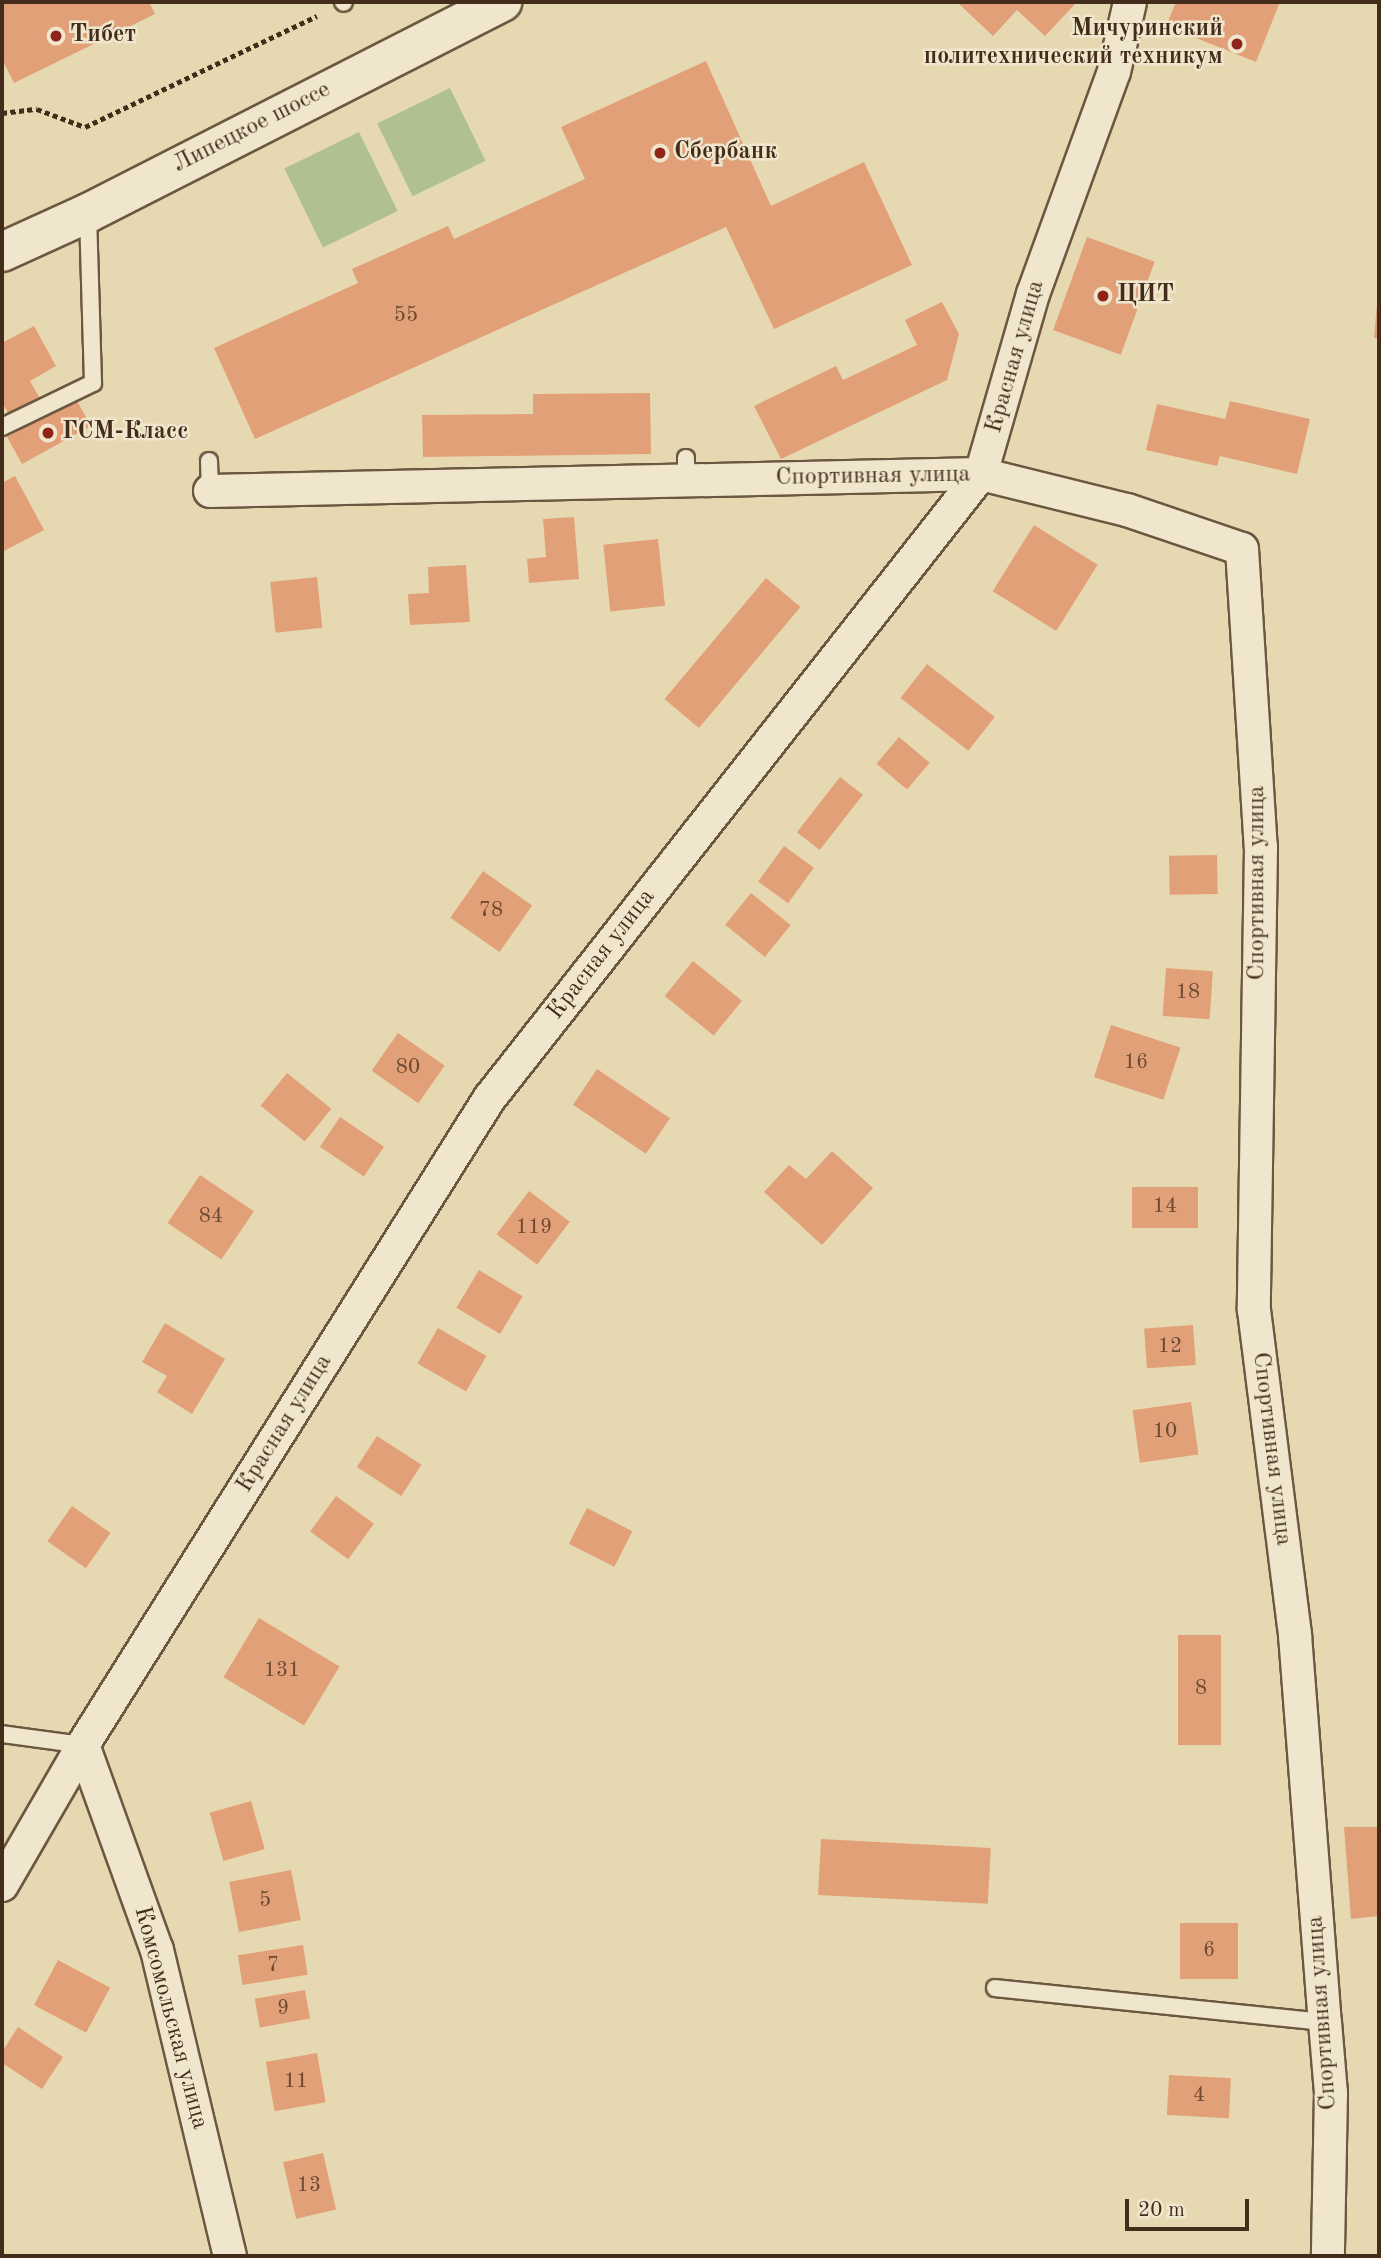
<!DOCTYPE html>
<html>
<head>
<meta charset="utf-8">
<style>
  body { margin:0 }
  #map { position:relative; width:1381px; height:2258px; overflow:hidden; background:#e6d9b2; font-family:"Old Standard TT",serif }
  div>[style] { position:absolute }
  .green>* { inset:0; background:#b0c090; transform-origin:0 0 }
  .building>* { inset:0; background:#e2a078; transform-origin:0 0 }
  .path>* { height:4.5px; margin-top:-2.25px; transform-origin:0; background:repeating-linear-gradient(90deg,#432c1a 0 5px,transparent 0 8.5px) }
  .roads { filter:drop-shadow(2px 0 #6c5740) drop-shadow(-2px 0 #6c5740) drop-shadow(0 2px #6c5740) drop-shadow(0 -2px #6c5740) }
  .service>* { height:16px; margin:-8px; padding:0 8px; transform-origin:8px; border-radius:8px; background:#efe6cd }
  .minor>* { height:32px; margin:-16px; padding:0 16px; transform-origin:16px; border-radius:16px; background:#efe6cd }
  .secondary>* { height:38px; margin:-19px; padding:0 19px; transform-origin:19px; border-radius:19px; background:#efe6cd }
  .dots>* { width:19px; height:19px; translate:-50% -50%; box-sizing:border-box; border:4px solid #efe6cd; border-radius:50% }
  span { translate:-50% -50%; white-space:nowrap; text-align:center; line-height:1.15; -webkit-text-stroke:5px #efe6cd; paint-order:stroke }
  .number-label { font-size:21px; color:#6b4932 }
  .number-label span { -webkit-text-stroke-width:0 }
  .poi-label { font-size:24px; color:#432c1a; font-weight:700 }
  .right { translate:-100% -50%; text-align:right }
  .left { translate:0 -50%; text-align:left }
  .street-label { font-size:24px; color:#432c1a }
  .frame { position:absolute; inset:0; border:4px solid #432c1a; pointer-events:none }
  .scale { position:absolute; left:1125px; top:2199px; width:124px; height:32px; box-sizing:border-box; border:4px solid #432c1a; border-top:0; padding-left:9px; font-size:21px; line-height:24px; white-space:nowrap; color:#432c1a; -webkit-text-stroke:5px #efe6cd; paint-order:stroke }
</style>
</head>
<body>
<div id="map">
  <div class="green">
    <i style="left:450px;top:88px;width:81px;height:81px;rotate:64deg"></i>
    <i style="left:359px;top:132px;width:88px;height:83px;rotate:64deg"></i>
  </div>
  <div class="building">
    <i style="clip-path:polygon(2px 2px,149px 2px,155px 14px,14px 83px,2px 59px)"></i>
    <i style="clip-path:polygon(957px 2px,1077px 2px,1045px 36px,1017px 10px,993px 36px)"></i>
    <i style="clip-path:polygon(1176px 2px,1280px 2px,1256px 62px,1166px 26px)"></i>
    <i style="clip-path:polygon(706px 61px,771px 206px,864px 162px,912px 265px,774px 329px,726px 227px,255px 439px,214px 348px,358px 283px,352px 269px,448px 226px,454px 239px,585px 179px,561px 127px)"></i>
    <i style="left:1087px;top:237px;width:72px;height:99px;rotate:20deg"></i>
    <i style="clip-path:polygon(942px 302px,959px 334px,947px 380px,781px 459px,754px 406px,836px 366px,843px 380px,917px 345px,905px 320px)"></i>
    <i style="clip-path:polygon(1377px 304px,1379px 338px,1374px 338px)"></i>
    <i style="clip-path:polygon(34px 326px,56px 366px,30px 381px,49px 414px,76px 399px,91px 426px,22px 464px,7px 437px,18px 431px,2px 402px,2px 343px)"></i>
    <i style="clip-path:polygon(650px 393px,651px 454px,423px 457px,422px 415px,533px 414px,533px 394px)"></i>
    <i style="clip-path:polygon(1230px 401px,1310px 419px,1297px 474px,1220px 456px,1217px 466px,1146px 450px,1157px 404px,1225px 419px)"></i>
    <i style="clip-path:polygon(15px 476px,44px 530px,2px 552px,2px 483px)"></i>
    <i style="clip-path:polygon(574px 517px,579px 579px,529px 583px,527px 559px,546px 557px,543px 519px)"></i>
    <i style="left:1034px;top:525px;width:75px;height:78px;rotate:32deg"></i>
    <i style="left:658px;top:539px;width:67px;height:55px;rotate:84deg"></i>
    <i style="clip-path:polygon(466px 565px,470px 622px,410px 625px,408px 594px,429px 593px,428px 567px)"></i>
    <i style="left:317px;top:577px;width:51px;height:47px;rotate:84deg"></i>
    <i style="left:766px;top:578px;width:45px;height:158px;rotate:40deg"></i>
    <i style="left:927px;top:664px;width:86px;height:43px;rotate:38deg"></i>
    <i style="left:899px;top:737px;width:40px;height:35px;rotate:40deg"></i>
    <i style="left:840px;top:777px;width:29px;height:70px;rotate:38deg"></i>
    <i style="left:784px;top:846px;width:37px;height:44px;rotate:36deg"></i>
    <i style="left:1217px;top:855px;width:39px;height:48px;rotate:89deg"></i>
    <i style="left:483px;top:871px;width:60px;height:57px;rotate:35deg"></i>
    <i style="left:751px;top:893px;width:51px;height:41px;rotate:39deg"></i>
    <i style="left:693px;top:961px;width:63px;height:45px;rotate:39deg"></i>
    <i style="left:1166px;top:968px;width:47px;height:48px;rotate:4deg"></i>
    <i style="left:1111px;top:1025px;width:73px;height:55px;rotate:18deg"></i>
    <i style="left:398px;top:1033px;width:57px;height:46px;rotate:35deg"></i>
    <i style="left:597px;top:1069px;width:88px;height:43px;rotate:34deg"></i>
    <i style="left:287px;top:1073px;width:57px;height:42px;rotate:39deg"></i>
    <i style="left:340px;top:1117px;width:53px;height:36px;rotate:34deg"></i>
    <i style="clip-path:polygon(832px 1151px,873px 1188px,822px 1245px,764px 1192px,789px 1165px,806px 1179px)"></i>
    <i style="left:200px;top:1175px;width:65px;height:58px;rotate:34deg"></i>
    <i style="left:1132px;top:1187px;width:66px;height:41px"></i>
    <i style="left:529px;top:1191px;width:51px;height:54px;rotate:37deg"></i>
    <i style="left:479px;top:1270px;width:51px;height:44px;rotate:31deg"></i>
    <i style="clip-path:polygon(165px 1323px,225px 1359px,192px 1414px,157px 1392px,167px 1376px,142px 1362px)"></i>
    <i style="left:1193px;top:1325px;width:40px;height:49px;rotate:86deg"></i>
    <i style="left:438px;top:1328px;width:56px;height:41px;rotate:30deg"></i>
    <i style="left:1191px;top:1402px;width:53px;height:59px;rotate:82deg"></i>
    <i style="left:377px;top:1436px;width:53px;height:37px;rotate:33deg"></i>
    <i style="left:336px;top:1496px;width:47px;height:44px;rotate:36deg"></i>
    <i style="left:72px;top:1506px;width:47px;height:43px;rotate:35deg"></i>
    <i style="left:587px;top:1508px;width:51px;height:40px;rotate:27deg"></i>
    <i style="left:259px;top:1618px;width:94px;height:69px;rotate:31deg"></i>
    <i style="left:1178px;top:1635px;width:43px;height:110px"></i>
    <i style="left:251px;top:1801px;width:50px;height:43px;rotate:74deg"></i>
    <i style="clip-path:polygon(1344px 1827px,1379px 1827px,1379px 1916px,1351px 1919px)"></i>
    <i style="left:821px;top:1839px;width:170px;height:56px;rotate:3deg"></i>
    <i style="left:291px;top:1870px;width:51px;height:63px;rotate:79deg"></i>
    <i style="left:1180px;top:1923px;width:58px;height:56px"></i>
    <i style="left:303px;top:1945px;width:30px;height:66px;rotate:81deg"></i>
    <i style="left:58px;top:1960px;width:59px;height:51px;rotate:28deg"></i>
    <i style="left:305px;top:1990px;width:29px;height:51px;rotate:80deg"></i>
    <i style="clip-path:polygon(18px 2027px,63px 2057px,42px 2089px,2px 2063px,2px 2052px)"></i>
    <i style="left:317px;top:2053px;width:50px;height:52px;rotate:80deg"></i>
    <i style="left:1169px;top:2075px;width:62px;height:40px;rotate:3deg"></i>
    <i style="left:323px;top:2153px;width:58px;height:41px;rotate:77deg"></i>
  </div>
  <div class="path">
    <i style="left:2px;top:113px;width:35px;rotate:-7deg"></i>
    <i style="left:37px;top:109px;width:51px;rotate:20.6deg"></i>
    <i style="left:85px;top:127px;width:257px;rotate:-25.6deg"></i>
  </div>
  <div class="roads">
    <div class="service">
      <i style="left:343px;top:2px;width:1px;rotate:45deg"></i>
      <i style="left:2px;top:427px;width:101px;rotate:-25.8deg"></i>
      <i style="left:93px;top:383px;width:169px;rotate:-91.7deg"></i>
      <i style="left:209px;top:461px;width:30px;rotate:88deg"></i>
      <i style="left:686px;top:480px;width:22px;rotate:-90deg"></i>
      <i style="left:2px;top:1734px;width:82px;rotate:7.7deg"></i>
      <i style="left:995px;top:1988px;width:332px;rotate:5.9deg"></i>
    </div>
    <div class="minor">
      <i style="left:210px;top:491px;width:771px;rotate:-1.26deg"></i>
      <i style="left:981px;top:474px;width:150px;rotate:13.9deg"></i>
      <i style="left:1127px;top:510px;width:121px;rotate:18.7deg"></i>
      <i style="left:1242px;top:549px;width:299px;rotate:86.4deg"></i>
      <i style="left:1261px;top:847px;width:463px;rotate:90.9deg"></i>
      <i style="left:1254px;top:1310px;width:328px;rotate:82.8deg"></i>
      <i style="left:1295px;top:1635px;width:388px;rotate:85.6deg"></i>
      <i style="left:1325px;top:2022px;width:71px;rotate:85.2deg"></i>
      <i style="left:1331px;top:2093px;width:163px;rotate:91.1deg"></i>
      <i style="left:83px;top:1745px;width:218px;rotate:70.2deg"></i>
      <i style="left:157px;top:1950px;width:315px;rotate:76.6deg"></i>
      <i style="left:2px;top:1885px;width:162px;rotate:-59.9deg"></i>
      <i style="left:83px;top:1745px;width:763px;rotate:-57.85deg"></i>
      <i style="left:489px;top:1099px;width:795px;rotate:-51.79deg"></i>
      <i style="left:981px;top:474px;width:187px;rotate:-73.9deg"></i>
      <i style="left:1033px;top:294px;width:236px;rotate:-70deg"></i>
      <i style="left:1114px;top:72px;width:72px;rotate:-77.1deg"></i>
    </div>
    <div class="secondary">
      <i style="left:2px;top:252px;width:94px;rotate:-24.4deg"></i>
      <i style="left:88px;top:213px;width:465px;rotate:-27deg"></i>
    </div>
  </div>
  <div class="dots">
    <i style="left:56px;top:36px;background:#8f2418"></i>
    <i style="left:1237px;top:44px;background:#8f2418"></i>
    <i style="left:660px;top:153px;background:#8f2418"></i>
    <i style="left:1103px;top:296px;background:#8f2418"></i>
    <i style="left:48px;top:433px;background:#8f2418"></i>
  </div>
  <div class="number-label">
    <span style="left:406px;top:316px">55</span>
    <span style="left:491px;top:911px">78</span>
    <span style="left:1188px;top:993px">18</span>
    <span style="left:1136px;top:1063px">16</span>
    <span style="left:408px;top:1068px">80</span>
    <span style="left:1165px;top:1207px">14</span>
    <span style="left:211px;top:1217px">84</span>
    <span style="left:534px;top:1228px">119</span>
    <span style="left:1170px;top:1347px">12</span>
    <span style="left:1165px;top:1432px">10</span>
    <span style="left:282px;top:1671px">131</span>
    <span style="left:1201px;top:1689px">8</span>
    <span style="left:265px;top:1901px">5</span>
    <span style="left:1209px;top:1951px">6</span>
    <span style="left:273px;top:1966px">7</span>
    <span style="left:283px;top:2009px">9</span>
    <span style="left:296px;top:2082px">11</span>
    <span style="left:1199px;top:2096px">4</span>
    <span style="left:309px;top:2186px">13</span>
  </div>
  <div class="poi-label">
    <span class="right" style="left:1223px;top:44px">Мичуринский<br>политехнический техникум</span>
    <span class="left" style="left:70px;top:36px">Тибет</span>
    <span class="left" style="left:674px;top:153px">Сбербанк</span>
    <span class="left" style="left:1117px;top:296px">ЦИТ</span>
    <span class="left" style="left:62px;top:433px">ГСМ-Класс</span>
  </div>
  <div class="street-label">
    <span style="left:252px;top:128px;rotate:-27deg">Липецкое шоссе</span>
    <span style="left:1016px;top:357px;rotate:-74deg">Красная улица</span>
    <span style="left:873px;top:477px;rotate:-1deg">Спортивная улица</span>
    <span style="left:1258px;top:883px;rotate:-90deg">Спортивная улица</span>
    <span style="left:602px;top:955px;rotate:-52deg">Красная улица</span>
    <span style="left:285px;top:1424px;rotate:-58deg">Красная улица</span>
    <span style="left:1271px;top:1449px;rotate:83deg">Спортивная улица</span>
    <span style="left:1323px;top:2013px;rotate:-94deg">Спортивная улица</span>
    <span style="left:170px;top:2018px;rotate:75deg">Комсомольская улица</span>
  </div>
  <div class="frame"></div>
  <div class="scale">20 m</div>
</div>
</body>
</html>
